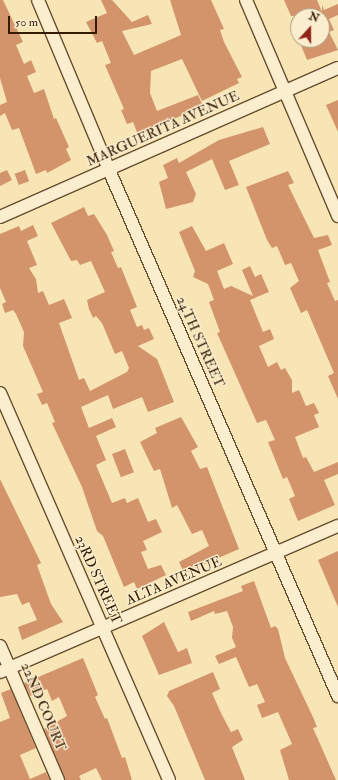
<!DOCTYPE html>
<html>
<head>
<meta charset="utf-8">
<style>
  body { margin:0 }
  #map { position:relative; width:338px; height:780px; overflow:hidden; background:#f7e5b5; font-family:"IM FELL Double Pica",serif }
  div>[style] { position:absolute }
  .building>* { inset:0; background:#d3946c; transform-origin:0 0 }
  .roads { filter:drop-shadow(1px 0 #664e2e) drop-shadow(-1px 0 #664e2e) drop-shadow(0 1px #664e2e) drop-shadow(0 -1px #664e2e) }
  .minor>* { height:12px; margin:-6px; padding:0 6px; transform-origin:6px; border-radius:6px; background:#faeecf }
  span { translate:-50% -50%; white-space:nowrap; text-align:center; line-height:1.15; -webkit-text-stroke:3px #faeecf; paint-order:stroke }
  .street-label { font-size:14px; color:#351b01 }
  .north { position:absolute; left:290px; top:8px; width:40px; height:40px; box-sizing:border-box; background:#faeecf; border:1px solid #ab9a7d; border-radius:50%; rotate:21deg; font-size:11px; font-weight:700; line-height:16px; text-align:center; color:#351b01 }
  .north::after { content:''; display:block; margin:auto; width:14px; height:18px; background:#8f2418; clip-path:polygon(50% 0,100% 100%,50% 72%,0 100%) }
  .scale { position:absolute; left:8px; top:16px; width:89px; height:18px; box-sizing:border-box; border:2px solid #351b01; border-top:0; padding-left:5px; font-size:12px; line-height:14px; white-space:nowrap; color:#351b01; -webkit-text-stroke:3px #faeecf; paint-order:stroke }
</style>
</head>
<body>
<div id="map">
  <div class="building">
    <i style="clip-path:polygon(0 0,3px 0,23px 42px,16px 45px,24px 64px,31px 60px,36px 72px,27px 76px,34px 93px,44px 89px,54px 119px,56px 118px,69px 147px,66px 149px,71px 160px,47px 173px,46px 170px,36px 174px,19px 128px,12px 130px,5px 113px,0 116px,0 105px,7px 102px,0 78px)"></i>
    <i style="clip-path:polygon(101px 0,112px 0,132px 22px,148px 15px,152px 24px,122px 31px,134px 55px,181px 35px,170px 0,211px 0,224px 29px,220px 30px,224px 42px,242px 77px,237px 79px,239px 83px,202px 101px,182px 59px,151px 71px,150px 93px,157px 111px,198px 95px,203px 106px,138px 135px,133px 122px,127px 124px,121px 110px,124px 109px,105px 65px,111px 63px,102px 41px,97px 43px,86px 22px,107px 13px)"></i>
    <i style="clip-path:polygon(284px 0,317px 0,322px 12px,322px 5px,324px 10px,338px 4px,338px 15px,329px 19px,334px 30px,329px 32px,338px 50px,307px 60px,299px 40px,322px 40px,322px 16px,291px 16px)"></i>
    <i style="clip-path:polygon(338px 100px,338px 132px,326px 105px)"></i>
    <i style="clip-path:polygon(263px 127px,270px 144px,229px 161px,239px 185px,225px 190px,212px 159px,186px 172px,196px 194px,193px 202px,166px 209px,159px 182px,168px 178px,163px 165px,177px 158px,179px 163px,219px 140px)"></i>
    <i style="clip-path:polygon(7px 170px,12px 180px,0 186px,0 173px)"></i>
    <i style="left:25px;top:170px;width:12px;height:11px;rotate:70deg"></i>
    <i style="clip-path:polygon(288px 171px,294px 183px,288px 185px,314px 238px,328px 235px,332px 245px,318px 250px,330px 282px,327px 283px,335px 301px,338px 300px,338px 399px,328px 376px,334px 373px,307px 310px,301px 313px,290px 288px,299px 281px,291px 263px,285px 265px,277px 246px,272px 248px,267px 240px,246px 187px)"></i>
    <i style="clip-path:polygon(84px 207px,88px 216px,94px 214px,107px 235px,114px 251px,111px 252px,118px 268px,121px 267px,137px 307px,130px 310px,137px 327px,142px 325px,144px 330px,149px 328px,154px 339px,138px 346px,157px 359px,174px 402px,148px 412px,142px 397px,113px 409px,108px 395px,81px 407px,89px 428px,112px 418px,116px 427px,96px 436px,106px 460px,96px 465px,112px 503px,125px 498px,127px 503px,138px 498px,148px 522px,156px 519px,162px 532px,143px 541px,147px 550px,141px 552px,148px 569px,161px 565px,166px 575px,137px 589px,134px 582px,124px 587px,103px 536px,97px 531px,82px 487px,52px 423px,55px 422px,47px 403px,42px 405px,37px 394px,43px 392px,23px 346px,24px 332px,16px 314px,13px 310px,5px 313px,2px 304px,6px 302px,0 288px,0 234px,19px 226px,21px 231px,33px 225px,38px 236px,27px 241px,37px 265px,29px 268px,36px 279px,38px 293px,43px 291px,49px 305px,64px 299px,72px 318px,59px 323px,79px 380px,84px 378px,90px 391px,127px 372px,129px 368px,122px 351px,115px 354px,102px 323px,96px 316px,93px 318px,89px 309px,87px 300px,105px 292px,91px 261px,80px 265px,77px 260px,71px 261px,51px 223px)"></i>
    <i style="clip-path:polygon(192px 226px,206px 251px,224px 243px,233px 264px,217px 271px,224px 289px,231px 286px,253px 296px,242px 270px,250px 266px,255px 277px,261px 274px,269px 292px,250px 300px,263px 332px,270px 329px,274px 339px,259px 346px,268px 367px,277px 362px,281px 370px,285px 368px,292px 380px,292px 393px,299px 390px,306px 406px,314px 403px,319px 413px,314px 415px,319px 427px,295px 437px,303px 458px,306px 457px,314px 472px,338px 462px,338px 474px,324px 480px,335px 505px,298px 521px,289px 499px,295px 496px,287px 477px,283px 479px,268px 442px,275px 440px,266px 420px,257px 423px,217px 333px,220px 332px,209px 302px,214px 300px,208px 284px,193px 277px,195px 271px,179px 232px)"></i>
    <i style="clip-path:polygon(181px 417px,198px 447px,191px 451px,200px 469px,207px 467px,239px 549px,184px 573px,179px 562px,209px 546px,202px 530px,192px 534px,177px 505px,172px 508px,160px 469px,154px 471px,140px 442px,157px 433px,155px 428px)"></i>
    <i style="left:125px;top:449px;width:25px;height:14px;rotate:69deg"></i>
    <i style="clip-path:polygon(0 479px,41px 563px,37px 565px,51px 604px,63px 622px,22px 640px,18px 627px,37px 620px,29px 602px,22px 605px,17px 594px,0 597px)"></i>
    <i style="clip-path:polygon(338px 551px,338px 607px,318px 560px)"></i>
    <i style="clip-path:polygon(254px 581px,271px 628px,275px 626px,278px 629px,285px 658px,313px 717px,317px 727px,313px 728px,336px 780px,289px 780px,280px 750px,292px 744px,278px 712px,262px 718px,257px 705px,265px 702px,257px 684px,249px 687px,236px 657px,219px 664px,215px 656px,236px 647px,232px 638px,233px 627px,227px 611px,215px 614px,214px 611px,191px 621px,188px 612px,243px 591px,241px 586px)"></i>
    <i style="clip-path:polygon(164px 622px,178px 652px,187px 648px,192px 663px,159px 675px,142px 636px)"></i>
    <i style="clip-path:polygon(83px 658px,98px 695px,95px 697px,105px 719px,107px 718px,122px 758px,125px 757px,132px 780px,102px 780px,96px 768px,79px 776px,81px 780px,65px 780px,44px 729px,67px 716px,59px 697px,52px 701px,47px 689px,30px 696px,24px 683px)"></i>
    <i style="clip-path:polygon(213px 672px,220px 689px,212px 693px,221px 713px,231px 732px,238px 729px,243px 740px,232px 747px,245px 780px,205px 780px,174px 706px,167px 696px,169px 691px)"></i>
    <i style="clip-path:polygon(11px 689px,36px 748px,20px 755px,30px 779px,46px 772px,50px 780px,0 780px,0 722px,10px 718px,1px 693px)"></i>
  </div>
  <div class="roads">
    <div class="minor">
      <i style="left:38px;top:0;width:184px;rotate:67.3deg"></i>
      <i style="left:109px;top:170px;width:574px;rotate:66.47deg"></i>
      <i style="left:246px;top:0;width:235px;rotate:66.9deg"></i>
      <i style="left:0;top:217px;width:369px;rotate:-23.8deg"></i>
      <i style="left:0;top:393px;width:422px;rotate:66.4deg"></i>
      <i style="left:0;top:646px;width:146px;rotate:66.6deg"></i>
      <i style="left:0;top:672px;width:368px;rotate:-23.4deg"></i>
    </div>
  </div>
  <div class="street-label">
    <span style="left:163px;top:129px;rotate:-24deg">MARGUERITA AVENUE</span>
    <span style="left:200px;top:342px;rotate:66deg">24TH STREET</span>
    <span style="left:98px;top:580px;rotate:66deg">23RD STREET</span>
    <span style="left:174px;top:581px;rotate:-23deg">ALTA AVENUE</span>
    <span style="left:43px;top:707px;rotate:67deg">22ND COURT</span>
  </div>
  <div class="north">N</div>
  <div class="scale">50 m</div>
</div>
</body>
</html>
